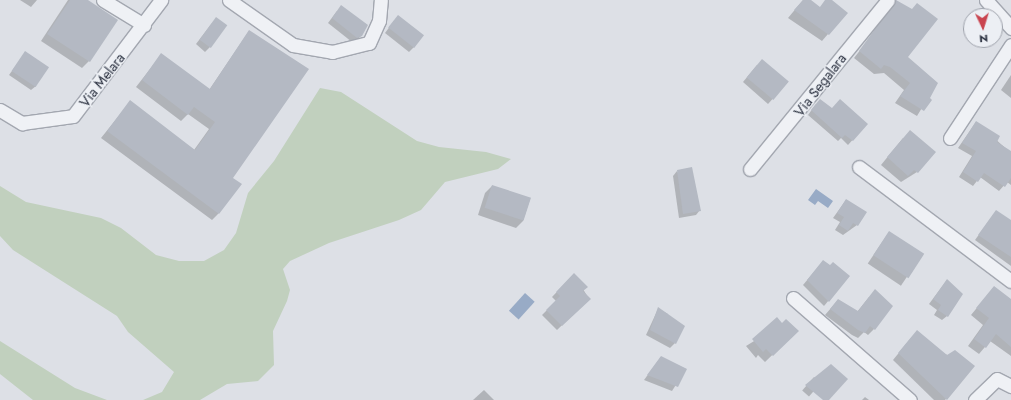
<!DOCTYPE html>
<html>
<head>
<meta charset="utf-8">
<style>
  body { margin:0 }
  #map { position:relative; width:1011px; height:400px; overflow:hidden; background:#dde0e6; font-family:Jost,sans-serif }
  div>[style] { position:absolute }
  .green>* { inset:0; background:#c1d0be }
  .water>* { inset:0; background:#98abc6; transform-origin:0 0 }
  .shadow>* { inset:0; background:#0003; transform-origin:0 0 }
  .building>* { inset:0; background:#b4b9c3; transform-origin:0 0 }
  .roads { filter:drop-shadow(1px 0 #a3a7b0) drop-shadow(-1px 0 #a3a7b0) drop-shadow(0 1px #a3a7b0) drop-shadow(0 -1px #a3a7b0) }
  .street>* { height:13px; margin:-6.5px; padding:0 6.5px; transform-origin:6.5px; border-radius:6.5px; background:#eff1f5 }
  span { translate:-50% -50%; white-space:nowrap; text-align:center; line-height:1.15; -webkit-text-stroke:3px #eceff4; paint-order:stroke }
  .street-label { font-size:14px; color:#272d3c }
  .north { position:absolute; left:963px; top:8px; width:40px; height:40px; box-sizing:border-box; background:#eceff4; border:1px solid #9da1aa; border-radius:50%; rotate:176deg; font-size:11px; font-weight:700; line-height:16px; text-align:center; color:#272d3c }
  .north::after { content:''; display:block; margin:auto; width:14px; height:18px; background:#c9444f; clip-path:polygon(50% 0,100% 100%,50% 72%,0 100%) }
</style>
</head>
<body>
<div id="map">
  <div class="green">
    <i style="clip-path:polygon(320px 88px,341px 92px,417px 141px,439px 147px,486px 152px,511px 159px,498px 169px,445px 182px,421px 210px,399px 220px,329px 243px,290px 261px,283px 269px,290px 290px,287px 301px,273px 331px,274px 365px,258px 381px,227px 384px,200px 400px,143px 400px,162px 392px,174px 372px,128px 332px,117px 316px,13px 250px,0 236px,0 186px,26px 202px,101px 218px,121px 228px,156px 255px,179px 261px,204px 261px,224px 250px,236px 233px,248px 193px,274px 161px)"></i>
    <i style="clip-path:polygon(0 341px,75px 388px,107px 400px,33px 400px,0 374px)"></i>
  </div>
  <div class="water">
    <i style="clip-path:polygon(816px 189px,833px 201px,828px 208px,818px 201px,815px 205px,808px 200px)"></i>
    <i style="left:525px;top:293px;width:13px;height:24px;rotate:42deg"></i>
  </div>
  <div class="shadow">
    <i style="clip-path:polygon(20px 0,37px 0,31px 7px)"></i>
    <i style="clip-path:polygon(68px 0,86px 0,89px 61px,82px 68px,41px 41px)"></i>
    <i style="clip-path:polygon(803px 0,810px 0,819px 8px,831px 0,828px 34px,822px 41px,788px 18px)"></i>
    <i style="clip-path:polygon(337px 11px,361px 36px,356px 41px,352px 42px,328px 23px)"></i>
    <i style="clip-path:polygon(891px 11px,907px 57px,937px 83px,917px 116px,895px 103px,904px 90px,884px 73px,874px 74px,854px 58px)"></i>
    <i style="clip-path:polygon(394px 21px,414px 47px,409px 52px,385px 33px)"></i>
    <i style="clip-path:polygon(212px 23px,210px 47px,205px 52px,196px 44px)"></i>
    <i style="clip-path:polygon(249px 31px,232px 178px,218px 214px,212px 220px,101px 138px,130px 102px,194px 150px,209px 129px,188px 114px,181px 121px,136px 87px,161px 55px,209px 90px)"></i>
    <i style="clip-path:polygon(25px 53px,36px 86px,31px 90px,9px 75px)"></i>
    <i style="clip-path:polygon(757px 65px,788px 82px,768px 104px,743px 82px)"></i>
    <i style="clip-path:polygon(1011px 75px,1011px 98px,1001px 90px)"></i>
    <i style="clip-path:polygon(816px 104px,832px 109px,867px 124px,848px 145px,841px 138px,838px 141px,808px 115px)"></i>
    <i style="clip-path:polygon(976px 122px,1011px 153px,1011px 185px,1007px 182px,999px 191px,980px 177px,973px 186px,959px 177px,972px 156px,958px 148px)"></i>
    <i style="clip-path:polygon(903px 138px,917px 172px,901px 182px,881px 165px)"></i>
    <i style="clip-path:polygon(677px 171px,700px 210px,696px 215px,679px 218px,673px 176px)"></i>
    <i style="clip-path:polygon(492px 186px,530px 199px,523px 221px,516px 228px,478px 215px,485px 193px)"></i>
    <i style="clip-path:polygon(846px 200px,857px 225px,843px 235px,835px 230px,840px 222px,833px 218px)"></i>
    <i style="clip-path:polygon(996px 211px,1011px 224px,1011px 266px,975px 240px)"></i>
    <i style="left:889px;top:232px;width:40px;height:38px;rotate:34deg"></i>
    <i style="clip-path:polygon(819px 266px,849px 276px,824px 306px,803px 285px)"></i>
    <i style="clip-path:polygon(574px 274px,589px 299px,557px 330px,542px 315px,556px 301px,552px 297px)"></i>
    <i style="clip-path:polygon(947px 280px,947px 316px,942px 320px,934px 315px,937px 310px,929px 304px)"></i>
    <i style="clip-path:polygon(994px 287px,1011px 301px,1011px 356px,990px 341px,979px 354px,968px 346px,983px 325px,971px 315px)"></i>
    <i style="clip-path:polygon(869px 297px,874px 329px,868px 335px,864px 332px,858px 338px,852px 335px,825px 315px,838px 300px,857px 312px)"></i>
    <i style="clip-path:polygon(658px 309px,668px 314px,675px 343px,670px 348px,646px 335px)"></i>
    <i style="clip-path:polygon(782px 324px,797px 331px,765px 362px,758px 355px,756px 358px,746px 346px)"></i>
    <i style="clip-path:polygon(911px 338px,973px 367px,945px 400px,934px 400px,893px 360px)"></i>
    <i style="clip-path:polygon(661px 357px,686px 369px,672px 391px,644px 380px)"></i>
    <i style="left:814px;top:377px;width:9px;height:18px;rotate:41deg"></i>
    <i style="clip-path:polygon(484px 390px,494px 400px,473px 400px)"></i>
    <i style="clip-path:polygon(865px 397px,869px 400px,862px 400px)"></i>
  </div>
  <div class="building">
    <i style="clip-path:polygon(70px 0,88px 0,118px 20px,90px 62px,47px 34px)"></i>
    <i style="clip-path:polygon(803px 0,811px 0,820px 7px,825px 0,832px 0,848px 13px,829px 35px,794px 10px)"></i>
    <i style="clip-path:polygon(896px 0,912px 9px,917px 3px,938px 19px,908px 57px,938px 83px,930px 98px,932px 100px,924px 111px,900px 96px,910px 83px,890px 67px,884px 65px,881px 69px,859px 51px)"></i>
    <i style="clip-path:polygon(341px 5px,368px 25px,362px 36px,357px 38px,332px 18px)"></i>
    <i style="left:398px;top:15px;width:33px;height:16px;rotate:38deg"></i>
    <i style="left:216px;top:17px;width:14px;height:28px;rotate:36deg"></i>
    <i style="clip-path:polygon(249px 30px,309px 69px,233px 178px,242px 184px,219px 214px,107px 131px,130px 100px,195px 150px,215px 122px,194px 107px,188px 115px,142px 80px,161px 53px,210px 89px)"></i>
    <i style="left:25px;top:51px;width:29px;height:24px;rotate:34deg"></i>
    <i style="left:762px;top:59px;width:35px;height:24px;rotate:40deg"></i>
    <i style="clip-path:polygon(820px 99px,832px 108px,840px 99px,868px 124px,853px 141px,845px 135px,842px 138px,811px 110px)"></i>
    <i style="clip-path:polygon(976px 121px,1000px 136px,997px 142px,1011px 151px,1011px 178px,1005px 187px,984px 173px,978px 182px,963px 172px,976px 151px,962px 143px)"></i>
    <i style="clip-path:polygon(910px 130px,936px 152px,918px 173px,914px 170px,908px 176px,887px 157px)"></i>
    <i style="clip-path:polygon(692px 167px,701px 211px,683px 214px,677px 170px)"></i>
    <i style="left:492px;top:185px;width:41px;height:24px;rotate:18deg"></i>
    <i style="clip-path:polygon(846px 199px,867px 212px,858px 226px,853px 223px,848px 231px,839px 225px,844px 217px,837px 213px)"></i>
    <i style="clip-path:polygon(996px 210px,1011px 220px,1011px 257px,978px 235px)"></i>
    <i style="left:889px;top:231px;width:42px;height:29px;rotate:33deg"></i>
    <i style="clip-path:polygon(823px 260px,830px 265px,833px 262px,850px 276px,829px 302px,807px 280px)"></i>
    <i style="clip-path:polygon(574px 273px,588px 287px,583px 291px,591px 299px,562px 326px,546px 310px,560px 296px,556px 292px)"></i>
    <i style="clip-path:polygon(947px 279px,963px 294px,948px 317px,938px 310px,941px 305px,933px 299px)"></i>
    <i style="clip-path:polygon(994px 286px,1011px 299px,1011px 347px,996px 334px,986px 348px,974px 339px,989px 318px,976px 308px)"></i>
    <i style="clip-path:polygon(875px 289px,893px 306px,875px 330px,870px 326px,865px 333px,858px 330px,830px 309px,838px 299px,858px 311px)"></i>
    <i style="clip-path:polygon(658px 307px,685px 326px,676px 344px,650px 330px)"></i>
    <i style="clip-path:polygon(777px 317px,782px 323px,786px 319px,799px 331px,773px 356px,766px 349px,763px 352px,752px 339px)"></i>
    <i style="clip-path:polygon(917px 330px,947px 355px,955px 350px,975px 366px,947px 400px,898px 353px)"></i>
    <i style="clip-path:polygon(661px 356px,687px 369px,678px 387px,647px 375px)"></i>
    <i style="clip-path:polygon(831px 364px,848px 379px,829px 400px,823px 400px,805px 385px)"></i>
  </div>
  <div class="roads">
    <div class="street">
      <i style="left:103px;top:0;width:48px;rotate:31.4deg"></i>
      <i style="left:229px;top:0;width:78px;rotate:35.1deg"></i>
      <i style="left:293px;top:45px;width:40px;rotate:10deg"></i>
      <i style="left:332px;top:52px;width:38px;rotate:-14deg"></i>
      <i style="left:369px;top:43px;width:24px;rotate:-66deg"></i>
      <i style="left:379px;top:21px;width:21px;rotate:-85deg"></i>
      <i style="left:986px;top:0;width:38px;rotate:48deg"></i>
      <i style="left:0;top:110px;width:26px;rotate:31deg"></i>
      <i style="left:22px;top:123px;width:51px;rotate:-7.8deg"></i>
      <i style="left:73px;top:116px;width:146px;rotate:-52.8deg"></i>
      <i style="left:950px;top:138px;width:111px;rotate:-56.7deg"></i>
      <i style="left:859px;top:167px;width:190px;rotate:36.9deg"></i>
      <i style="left:750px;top:169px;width:218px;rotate:-50.8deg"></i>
      <i style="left:793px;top:298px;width:155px;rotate:41.1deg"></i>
      <i style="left:975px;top:400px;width:30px;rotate:-44deg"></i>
      <i style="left:997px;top:379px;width:16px;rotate:27deg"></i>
    </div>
  </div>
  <div class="street-label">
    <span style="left:102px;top:80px;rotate:-52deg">Via Melara</span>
    <span style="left:820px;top:85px;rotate:-52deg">Via Segalara</span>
  </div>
  <div class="north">N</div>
</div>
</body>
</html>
